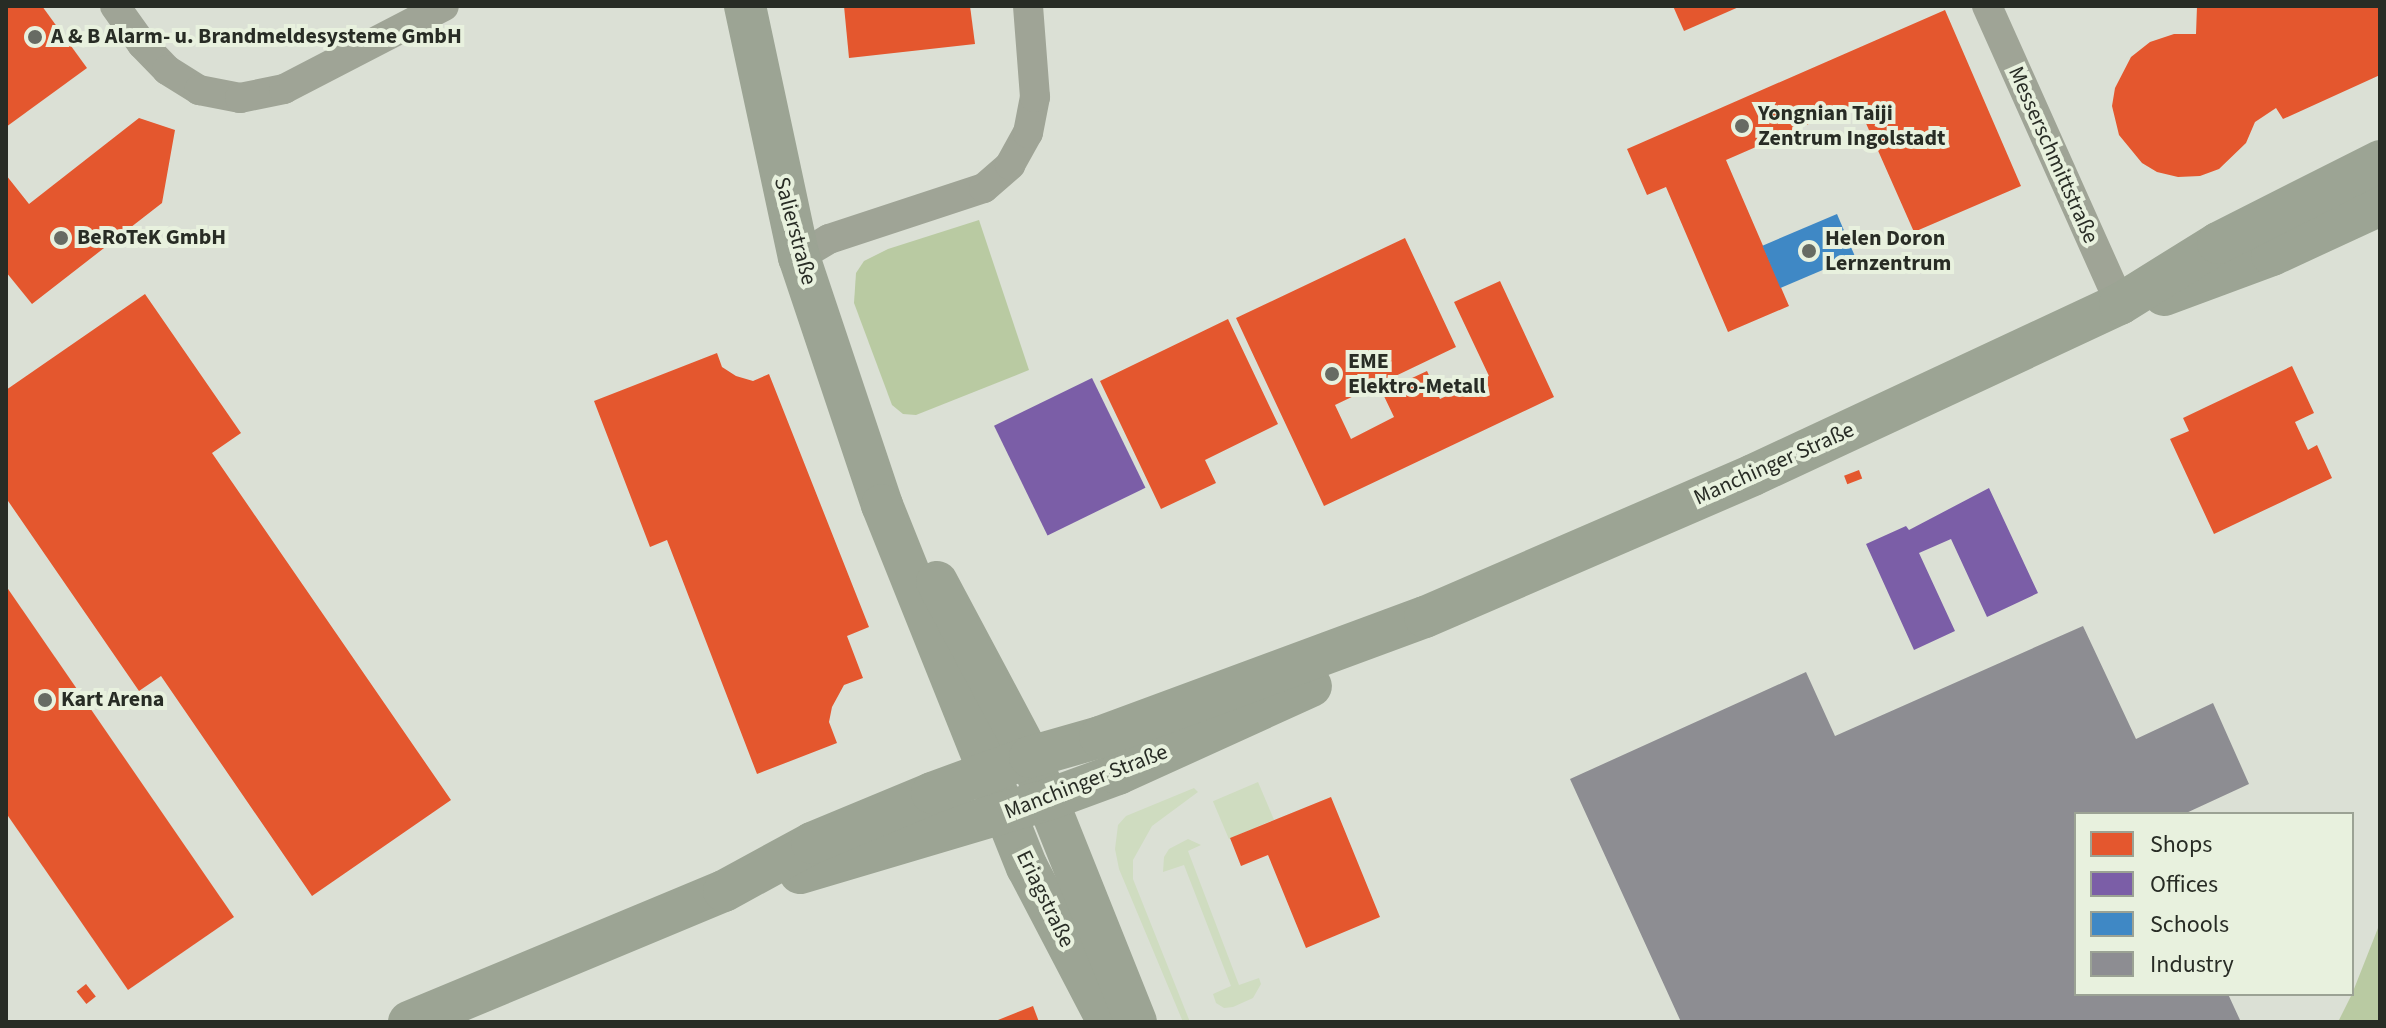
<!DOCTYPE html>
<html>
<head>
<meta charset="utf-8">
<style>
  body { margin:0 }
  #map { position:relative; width:2386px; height:1028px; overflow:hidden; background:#dbe0d5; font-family:"Source Sans 3",sans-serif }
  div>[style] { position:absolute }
  .green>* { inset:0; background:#cfdcc0; transform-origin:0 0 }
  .forest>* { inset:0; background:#b9caa2 }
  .shops>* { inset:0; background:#e4572e; transform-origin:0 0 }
  .offices>* { inset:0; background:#7b5ea7; transform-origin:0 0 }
  .schools>* { inset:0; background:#3f88c5; transform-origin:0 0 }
  .industry>* { inset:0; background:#8d8d92 }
  .street>* { height:30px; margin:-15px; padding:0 15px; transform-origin:15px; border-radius:15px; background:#9fa496 }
  .secondary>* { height:42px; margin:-21px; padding:0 21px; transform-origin:21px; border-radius:21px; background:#9ca494 }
  .dots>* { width:22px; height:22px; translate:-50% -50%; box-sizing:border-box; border:4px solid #e8f1de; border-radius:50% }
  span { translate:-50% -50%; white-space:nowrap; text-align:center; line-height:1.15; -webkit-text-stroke:8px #e8f1de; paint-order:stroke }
  .poi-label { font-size:22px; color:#282c25; font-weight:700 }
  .left { translate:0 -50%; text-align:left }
  .street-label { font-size:22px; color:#282c25 }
  .frame { position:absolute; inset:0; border:8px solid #282c25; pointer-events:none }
  .legend { position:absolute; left:2074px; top:812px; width:280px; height:184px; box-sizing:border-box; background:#e8f1de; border:2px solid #9ba294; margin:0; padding:10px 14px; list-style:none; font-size:24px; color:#282c25 }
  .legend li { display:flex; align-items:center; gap:16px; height:40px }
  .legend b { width:40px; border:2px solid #9ba294 }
</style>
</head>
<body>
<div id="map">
  <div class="green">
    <i style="left:1258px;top:782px;width:41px;height:49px;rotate:67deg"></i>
    <i style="clip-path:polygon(1194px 788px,1198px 792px,1152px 826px,1133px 860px,1133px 879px,1190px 1022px,1183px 1022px,1119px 869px,1115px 849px,1118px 825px,1126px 816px)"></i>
    <i style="clip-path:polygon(1188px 839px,1201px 845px,1188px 851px,1239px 985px,1259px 978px,1261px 984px,1253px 998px,1233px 1007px,1224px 1008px,1216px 1003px,1213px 994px,1231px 986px,1184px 865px,1163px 872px,1164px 857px,1169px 849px)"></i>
  </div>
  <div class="forest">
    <i style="clip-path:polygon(979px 220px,1029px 370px,916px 415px,903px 414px,892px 405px,854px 303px,856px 273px,864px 261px,888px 249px)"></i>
    <i style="clip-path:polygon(2380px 923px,2380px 1022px,2338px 1022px,2352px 994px)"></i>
  </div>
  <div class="shops">
    <i style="clip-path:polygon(6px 6px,42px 6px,87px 68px,6px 127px)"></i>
    <i style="clip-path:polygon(844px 6px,970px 6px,975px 44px,849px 58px)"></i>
    <i style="clip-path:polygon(1673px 6px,1741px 6px,1684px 31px)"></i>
    <i style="clip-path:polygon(2197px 6px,2380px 6px,2380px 75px,2283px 119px,2276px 108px,2255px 122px,2246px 143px,2219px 169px,2200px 176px,2178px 177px,2157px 172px,2142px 163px,2119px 135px,2112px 106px,2115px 88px,2131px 57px,2150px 42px,2174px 34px,2196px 34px)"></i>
    <i style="clip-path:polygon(1945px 10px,2021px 186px,1914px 232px,1857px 103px,1726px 160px,1789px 306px,1728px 332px,1666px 187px,1647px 195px,1627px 149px)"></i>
    <i style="clip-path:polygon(139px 118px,175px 130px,162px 203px,32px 304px,6px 272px,6px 175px,29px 204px)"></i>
    <i style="clip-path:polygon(1405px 238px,1456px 347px,1335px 405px,1351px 439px,1394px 417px,1382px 392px,1427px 371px,1440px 399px,1489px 376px,1454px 302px,1500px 281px,1554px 397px,1324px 506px,1236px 318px)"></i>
    <i style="clip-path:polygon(145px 294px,241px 433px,212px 453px,451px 800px,312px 896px,161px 676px,139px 691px,6px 498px,6px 390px)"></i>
    <i style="clip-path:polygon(1228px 319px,1278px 424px,1205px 460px,1216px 483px,1161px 509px,1100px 381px)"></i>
    <i style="clip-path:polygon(717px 353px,722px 367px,736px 376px,753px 381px,769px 374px,869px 627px,847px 636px,863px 678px,844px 685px,832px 707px,829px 722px,837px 743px,757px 774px,667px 540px,650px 547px,594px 401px)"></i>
    <i style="clip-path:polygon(2292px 366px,2314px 413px,2295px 422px,2308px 450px,2317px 445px,2332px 478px,2214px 534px,2170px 439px,2189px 431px,2183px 418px)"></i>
    <i style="left:1859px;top:470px;width:9px;height:16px;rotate:69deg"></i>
    <i style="clip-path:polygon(6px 586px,234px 917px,128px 990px,6px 813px)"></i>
    <i style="clip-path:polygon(1331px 797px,1380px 917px,1306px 948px,1268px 855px,1241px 866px,1230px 838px)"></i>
    <i style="left:86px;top:984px;width:16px;height:12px;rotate:52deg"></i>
    <i style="clip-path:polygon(1033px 1006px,1039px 1022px,993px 1022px)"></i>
  </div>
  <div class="offices">
    <i style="left:1092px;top:378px;width:122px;height:109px;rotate:64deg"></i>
    <i style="clip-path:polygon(1989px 488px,2038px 593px,1987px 617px,1951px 539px,1919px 553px,1955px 631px,1914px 650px,1866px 544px,1906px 526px,1909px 530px)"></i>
  </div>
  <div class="schools">
    <i style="left:1837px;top:214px;width:46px;height:81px;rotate:67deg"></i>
  </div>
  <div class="industry">
    <i style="clip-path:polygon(2083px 626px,2136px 739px,2213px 703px,2249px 784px,2184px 814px,2076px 814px,2076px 994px,2228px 994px,2240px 1020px,1681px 1022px,1570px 779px,1806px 672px,1835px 736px)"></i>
  </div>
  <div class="street">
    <i style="left:115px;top:6px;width:47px;rotate:54.6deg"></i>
    <i style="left:142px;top:44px;width:36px;rotate:46deg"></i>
    <i style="left:167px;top:70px;width:38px;rotate:32deg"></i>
    <i style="left:199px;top:90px;width:42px;rotate:11deg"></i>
    <i style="left:240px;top:98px;width:45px;rotate:-11.6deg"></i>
    <i style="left:284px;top:89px;width:180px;rotate:-27.4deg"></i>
    <i style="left:1987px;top:6px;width:326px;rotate:65.9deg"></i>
    <i style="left:799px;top:257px;width:35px;rotate:-31deg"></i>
    <i style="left:829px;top:239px;width:163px;rotate:-18.2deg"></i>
    <i style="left:984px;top:188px;width:35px;rotate:-41deg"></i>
    <i style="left:1010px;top:165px;width:37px;rotate:-61deg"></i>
    <i style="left:1028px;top:133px;width:37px;rotate:-79deg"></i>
    <i style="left:1035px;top:97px;width:91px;rotate:-94.4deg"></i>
  </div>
  <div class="secondary">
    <i style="left:745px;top:6px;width:257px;rotate:77.9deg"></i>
    <i style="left:799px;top:257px;width:262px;rotate:71.5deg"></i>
    <i style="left:882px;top:505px;width:390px;rotate:68.2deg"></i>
    <i style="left:1027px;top:867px;width:175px;rotate:62.4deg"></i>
    <i style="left:2164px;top:295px;width:115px;rotate:-20.3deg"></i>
    <i style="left:2272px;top:255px;width:119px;rotate:-24.8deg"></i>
    <i style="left:937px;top:582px;width:198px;rotate:62deg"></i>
    <i style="left:1030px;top:757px;width:285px;rotate:68.2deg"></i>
    <i style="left:800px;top:873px;width:258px;rotate:-16.5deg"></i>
    <i style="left:1047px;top:800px;width:76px;rotate:-20.1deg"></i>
    <i style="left:1118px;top:774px;width:212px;rotate:-24.5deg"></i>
    <i style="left:409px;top:1022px;width:341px;rotate:-22.6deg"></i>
    <i style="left:724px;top:891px;width:100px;rotate:-28.6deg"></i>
    <i style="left:812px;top:843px;width:130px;rotate:-22.6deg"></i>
    <i style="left:932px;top:793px;width:104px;rotate:-20.2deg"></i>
    <i style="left:1030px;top:757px;width:73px;rotate:-15.9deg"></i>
    <i style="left:1100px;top:737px;width:346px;rotate:-20.3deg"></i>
    <i style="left:1425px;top:617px;width:357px;rotate:-23.4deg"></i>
    <i style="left:1753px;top:475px;width:405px;rotate:-25deg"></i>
    <i style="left:2120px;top:304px;width:115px;rotate:-31.9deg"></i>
    <i style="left:2218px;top:243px;width:182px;rotate:-26.8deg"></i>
  </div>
  <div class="dots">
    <i style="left:35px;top:37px;background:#676b63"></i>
    <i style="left:1742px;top:126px;background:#676b63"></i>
    <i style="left:61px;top:238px;background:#676b63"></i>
    <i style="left:1809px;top:251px;background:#676b63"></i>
    <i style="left:1332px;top:374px;background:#676b63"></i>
    <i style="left:45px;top:700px;background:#676b63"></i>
  </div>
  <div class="poi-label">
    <span class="left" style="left:51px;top:37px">A &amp; B Alarm- u. Brandmeldesysteme GmbH</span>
    <span class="left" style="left:1758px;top:126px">Yongnian Taiji<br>Zentrum Ingolstadt</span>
    <span class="left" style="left:77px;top:238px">BeRoTeK GmbH</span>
    <span class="left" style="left:1825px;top:251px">Helen Doron<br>Lernzentrum</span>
    <span class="left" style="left:1348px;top:374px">EME<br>Elektro-Metall</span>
    <span class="left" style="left:61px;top:700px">Kart Arena</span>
  </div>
  <div class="street-label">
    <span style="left:2053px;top:155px;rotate:66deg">Messerschmittstraße</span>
    <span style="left:795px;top:231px;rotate:75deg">Salierstraße</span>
    <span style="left:1774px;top:464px;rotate:-24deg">Manchinger Straße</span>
    <span style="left:1086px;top:782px;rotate:-21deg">Manchinger Straße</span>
    <span style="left:1045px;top:899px;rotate:64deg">Eriagstraße</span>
  </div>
  <div class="frame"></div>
  <ul class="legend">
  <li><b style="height:22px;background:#e4572e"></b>Shops</li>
  <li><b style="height:22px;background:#7b5ea7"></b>Offices</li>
  <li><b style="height:22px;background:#3f88c5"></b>Schools</li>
  <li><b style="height:22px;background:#8d8d92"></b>Industry</li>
  </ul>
</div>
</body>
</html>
